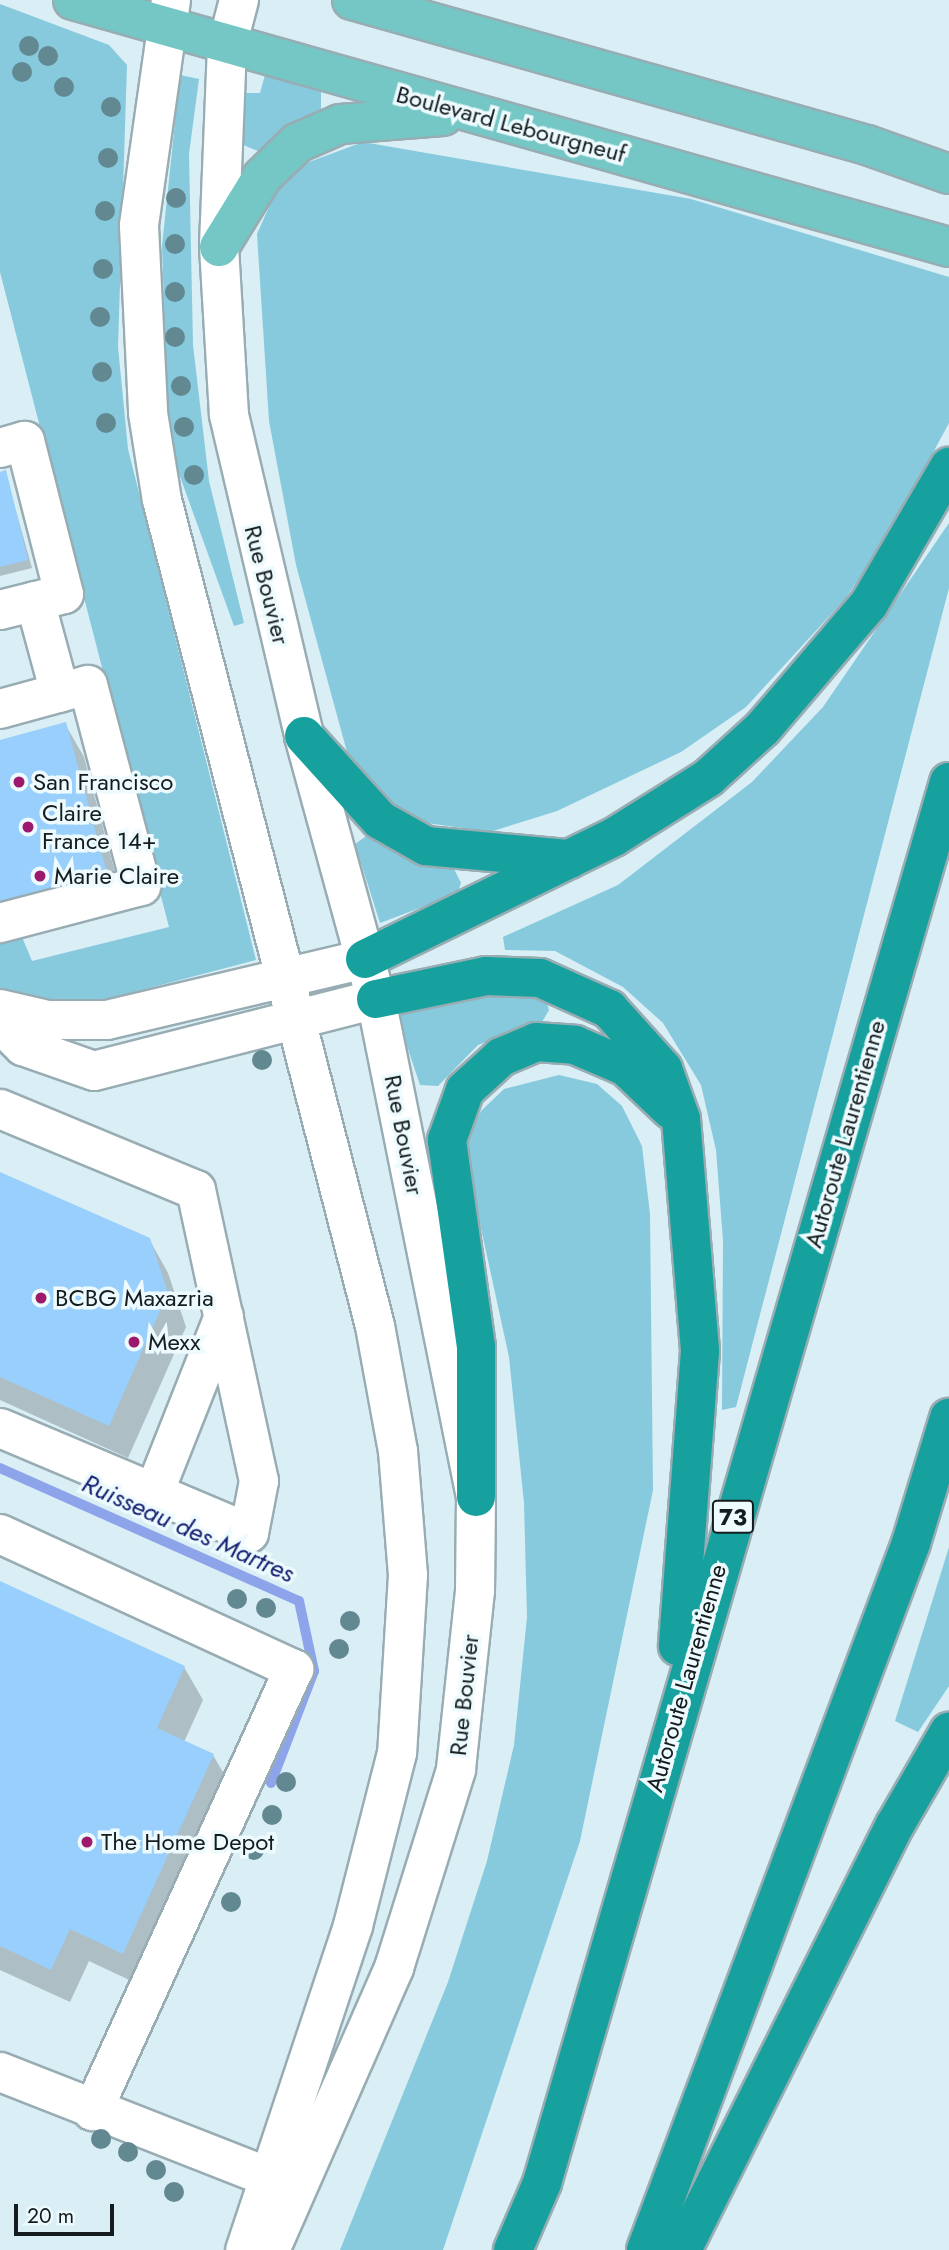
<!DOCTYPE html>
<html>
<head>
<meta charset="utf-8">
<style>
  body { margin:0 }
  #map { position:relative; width:949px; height:2250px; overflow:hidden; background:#d9eef5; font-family:Jost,sans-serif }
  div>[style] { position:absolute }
  .green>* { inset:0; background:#87cadd }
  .shadow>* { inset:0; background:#0003 }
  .stream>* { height:10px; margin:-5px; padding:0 5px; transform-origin:5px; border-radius:5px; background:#8da4eb }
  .building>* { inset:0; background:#98cffc }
  .roads { filter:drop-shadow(2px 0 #98adb3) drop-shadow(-2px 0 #98adb3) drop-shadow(0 2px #98adb3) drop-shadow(0 -2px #98adb3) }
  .minor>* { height:38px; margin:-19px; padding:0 19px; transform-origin:19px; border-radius:19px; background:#fff }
  .major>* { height:38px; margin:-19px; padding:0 19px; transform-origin:19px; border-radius:19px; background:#74c7c5 }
  .highway>* { height:38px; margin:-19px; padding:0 19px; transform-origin:19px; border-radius:19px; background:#17a19e }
  .trees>* { width:20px; height:20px; margin:-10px; border-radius:50%; background:#628891 }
  .dots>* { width:19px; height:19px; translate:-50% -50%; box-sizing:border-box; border:4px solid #edfafe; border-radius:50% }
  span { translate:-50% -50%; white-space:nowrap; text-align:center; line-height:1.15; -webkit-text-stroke:7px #edfafe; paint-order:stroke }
  .shield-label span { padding:2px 5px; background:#edfafe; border:2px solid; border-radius:5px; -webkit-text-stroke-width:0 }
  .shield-label { font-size:23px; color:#141c1e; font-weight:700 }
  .street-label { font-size:24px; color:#141c1e }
  .poi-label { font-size:24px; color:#141c1e }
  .left { translate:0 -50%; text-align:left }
  .water-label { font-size:26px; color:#182273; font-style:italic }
  .scale { position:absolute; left:14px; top:2204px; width:100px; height:32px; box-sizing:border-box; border:4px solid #141c1e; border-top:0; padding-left:9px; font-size:21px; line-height:24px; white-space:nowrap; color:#141c1e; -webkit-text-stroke:5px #edfafe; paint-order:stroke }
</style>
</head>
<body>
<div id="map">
  <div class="green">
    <i style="clip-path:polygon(0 4px,109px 45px,127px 65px,118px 347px,128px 449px,256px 960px,81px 1006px,39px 1006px,0 989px,0 944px,22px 937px,32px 961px,169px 927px,0 272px)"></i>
    <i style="clip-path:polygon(180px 75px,199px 79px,189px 154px,193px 345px,209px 481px,244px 623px,234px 626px,173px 457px,167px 395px,162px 246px)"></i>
    <i style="clip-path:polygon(265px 75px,321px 91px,321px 110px,258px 151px,241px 144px,244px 93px,260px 93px)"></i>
    <i style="clip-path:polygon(363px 142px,691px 199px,949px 277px,949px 423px,884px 543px,845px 599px,746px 707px,681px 752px,557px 811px,490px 832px,420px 822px,393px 807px,350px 763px,296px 565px,269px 421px,257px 234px,276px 191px,301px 165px)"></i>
    <i style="clip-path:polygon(949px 523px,949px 588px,736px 1407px,722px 1410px,723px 1241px,716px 1150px,701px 1085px,663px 1023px,623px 987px,555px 951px,505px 950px,503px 937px,618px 885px,752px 782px,823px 707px)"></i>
    <i style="clip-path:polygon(372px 832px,453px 867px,461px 883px,457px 894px,380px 923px,355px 844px)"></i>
    <i style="clip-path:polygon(483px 992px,545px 997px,549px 1010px,542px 1022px,478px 1045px,438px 1086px,420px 1085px,397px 1016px)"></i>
    <i style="clip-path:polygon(559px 1075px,597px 1084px,622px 1106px,642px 1146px,650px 1214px,653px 1490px,580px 1841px,443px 2250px,340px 2250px,448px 1982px,487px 1861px,514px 1745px,527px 1617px,524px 1503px,509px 1357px,472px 1187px,468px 1139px,481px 1111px,504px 1089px)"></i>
    <i style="clip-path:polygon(949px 1547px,949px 1686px,918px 1732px,895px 1721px)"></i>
  </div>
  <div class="shadow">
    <i style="clip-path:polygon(5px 472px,32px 568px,0 576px,0 473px)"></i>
    <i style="clip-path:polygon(65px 724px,84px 757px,124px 906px,0 940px,0 741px)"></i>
    <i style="clip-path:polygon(0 1173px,149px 1239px,168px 1273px,186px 1327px,128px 1458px,0 1400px)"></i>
    <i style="clip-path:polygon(0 1583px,184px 1667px,203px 1700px,184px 1742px,213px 1755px,232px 1788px,142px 1986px,89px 1961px,70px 2002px,0 1970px)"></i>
  </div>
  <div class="stream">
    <i style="left:0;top:1468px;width:327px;rotate:24deg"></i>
    <i style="left:299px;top:1601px;width:72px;rotate:77.9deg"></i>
    <i style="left:314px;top:1671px;width:120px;rotate:111deg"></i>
  </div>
  <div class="building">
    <i style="clip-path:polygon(6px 470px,28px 560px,0 567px,0 472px)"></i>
    <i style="clip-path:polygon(66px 722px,107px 873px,0 902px,0 740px)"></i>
    <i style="clip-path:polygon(0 1172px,150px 1238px,168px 1293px,109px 1426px,0 1377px)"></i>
    <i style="clip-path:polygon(0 1581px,185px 1666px,157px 1728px,214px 1754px,123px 1954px,70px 1929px,51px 1970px,0 1946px)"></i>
  </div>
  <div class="roads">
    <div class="minor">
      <i style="left:171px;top:0;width:228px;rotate:98.1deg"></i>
      <i style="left:139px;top:226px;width:187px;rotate:87.2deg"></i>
      <i style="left:148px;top:413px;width:88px;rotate:80.9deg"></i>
      <i style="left:162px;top:500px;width:853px;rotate:75.54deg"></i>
      <i style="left:375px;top:1326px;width:127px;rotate:79.6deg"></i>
      <i style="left:398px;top:1451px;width:124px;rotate:85.4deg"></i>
      <i style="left:408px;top:1575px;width:178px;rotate:93.5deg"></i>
      <i style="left:397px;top:1753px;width:179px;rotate:104.3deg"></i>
      <i style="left:353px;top:1926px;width:342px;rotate:108.4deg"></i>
      <i style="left:239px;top:0;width:48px;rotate:104.6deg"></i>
      <i style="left:227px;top:46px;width:201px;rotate:92.3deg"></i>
      <i style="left:219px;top:247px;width:168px;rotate:86.6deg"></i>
      <i style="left:229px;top:415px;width:330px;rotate:76.8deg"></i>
      <i style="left:304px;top:736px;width:273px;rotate:74.7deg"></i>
      <i style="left:376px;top:999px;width:508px;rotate:78.65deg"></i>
      <i style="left:476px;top:1497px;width:94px;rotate:90.6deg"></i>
      <i style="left:475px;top:1591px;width:180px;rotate:96.1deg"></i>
      <i style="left:456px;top:1770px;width:207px;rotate:107.4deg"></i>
      <i style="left:394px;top:1968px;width:308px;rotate:113.7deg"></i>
      <i style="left:0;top:448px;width:26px;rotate:-16deg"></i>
      <i style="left:25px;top:441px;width:158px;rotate:75.7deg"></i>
      <i style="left:64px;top:594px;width:66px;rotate:166deg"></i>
      <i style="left:35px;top:601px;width:95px;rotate:74.8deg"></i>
      <i style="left:0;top:709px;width:91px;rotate:-15.3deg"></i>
      <i style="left:88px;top:685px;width:208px;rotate:75.2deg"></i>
      <i style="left:141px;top:886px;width:146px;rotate:165.3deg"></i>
      <i style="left:0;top:1009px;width:49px;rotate:12.9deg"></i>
      <i style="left:48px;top:1020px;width:59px"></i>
      <i style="left:107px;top:1020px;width:265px;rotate:-13.3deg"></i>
      <i style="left:0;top:1023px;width:33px;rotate:45deg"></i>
      <i style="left:23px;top:1046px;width:75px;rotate:19.4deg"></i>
      <i style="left:94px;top:1071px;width:291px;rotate:-14.3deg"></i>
      <i style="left:0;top:1109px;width:212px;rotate:22.5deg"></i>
      <i style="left:196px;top:1190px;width:298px;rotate:77.8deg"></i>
      <i style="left:259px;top:1481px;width:53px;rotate:100.9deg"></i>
      <i style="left:249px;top:1533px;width:270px;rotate:-157.1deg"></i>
      <i style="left:154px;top:1493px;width:190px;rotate:-68.4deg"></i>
      <i style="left:0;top:1534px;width:324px;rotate:24.7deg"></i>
      <i style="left:294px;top:1669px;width:486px;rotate:114.5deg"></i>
      <i style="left:0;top:2072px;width:288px;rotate:21.4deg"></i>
    </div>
    <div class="major">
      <i style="left:73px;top:0;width:910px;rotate:15.75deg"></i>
      <i style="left:352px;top:0;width:535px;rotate:15.72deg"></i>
      <i style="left:867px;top:145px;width:87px;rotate:19.5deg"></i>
      <i style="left:219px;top:247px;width:82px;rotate:-58.4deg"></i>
      <i style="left:262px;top:177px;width:49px;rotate:-44.2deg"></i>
      <i style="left:297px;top:143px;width:47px;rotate:-23.8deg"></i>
      <i style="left:340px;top:124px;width:103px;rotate:-4.4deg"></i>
    </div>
    <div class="highway">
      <i style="left:304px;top:736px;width:113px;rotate:47.9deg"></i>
      <i style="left:380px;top:820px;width:53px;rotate:29.5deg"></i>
      <i style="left:426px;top:846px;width:144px;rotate:5.2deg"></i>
      <i style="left:365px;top:959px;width:277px;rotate:-26.1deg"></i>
      <i style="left:614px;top:837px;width:111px;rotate:-32.1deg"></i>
      <i style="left:708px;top:778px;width:74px;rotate:-42.3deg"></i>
      <i style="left:763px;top:728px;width:163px;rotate:-49.5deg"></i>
      <i style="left:869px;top:604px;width:159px;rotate:-59.7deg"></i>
      <i style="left:376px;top:999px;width:112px;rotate:-11.8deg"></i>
      <i style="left:486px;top:976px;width:54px;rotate:2.1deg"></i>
      <i style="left:540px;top:978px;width:76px;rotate:24.2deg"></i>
      <i style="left:609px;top:1009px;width:81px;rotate:48deg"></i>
      <i style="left:663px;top:1069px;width:53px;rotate:70.2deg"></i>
      <i style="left:681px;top:1119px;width:233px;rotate:85.3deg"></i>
      <i style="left:700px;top:1351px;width:296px;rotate:94.3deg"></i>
      <i style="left:476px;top:1497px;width:150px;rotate:-90deg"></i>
      <i style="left:476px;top:1347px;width:209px;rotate:-98deg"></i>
      <i style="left:447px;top:1140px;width:53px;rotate:-70.2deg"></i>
      <i style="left:465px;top:1090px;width:49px;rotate:-42.5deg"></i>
      <i style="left:501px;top:1057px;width:38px;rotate:-23deg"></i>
      <i style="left:536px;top:1042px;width:39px;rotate:4deg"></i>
      <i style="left:575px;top:1045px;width:56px;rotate:23.3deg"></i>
      <i style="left:626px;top:1067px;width:62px;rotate:43.7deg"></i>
      <i style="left:513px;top:2250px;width:73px;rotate:-66.6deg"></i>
      <i style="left:542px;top:2183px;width:1459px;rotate:-73.8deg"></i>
      <i style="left:646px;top:2250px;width:755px;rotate:-69.45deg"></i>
      <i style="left:911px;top:1543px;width:131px;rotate:-73.1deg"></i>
      <i style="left:682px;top:2250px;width:475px;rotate:-63.4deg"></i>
      <i style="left:895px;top:1825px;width:108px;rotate:-59.9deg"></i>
    </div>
  </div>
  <div class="trees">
    <i style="left:29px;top:46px"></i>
    <i style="left:48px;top:56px"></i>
    <i style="left:22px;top:72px"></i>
    <i style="left:64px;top:87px"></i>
    <i style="left:111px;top:107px"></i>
    <i style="left:108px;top:158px"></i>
    <i style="left:176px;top:198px"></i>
    <i style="left:105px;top:211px"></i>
    <i style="left:175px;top:244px"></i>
    <i style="left:103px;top:269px"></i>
    <i style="left:175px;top:292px"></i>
    <i style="left:100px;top:317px"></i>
    <i style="left:175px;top:337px"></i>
    <i style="left:102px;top:372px"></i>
    <i style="left:181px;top:386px"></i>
    <i style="left:106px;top:423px"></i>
    <i style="left:184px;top:427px"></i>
    <i style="left:194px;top:475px"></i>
    <i style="left:262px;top:1060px"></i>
    <i style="left:237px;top:1599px"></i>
    <i style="left:266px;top:1608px"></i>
    <i style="left:350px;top:1621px"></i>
    <i style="left:339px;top:1649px"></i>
    <i style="left:286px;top:1782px"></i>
    <i style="left:272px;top:1815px"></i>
    <i style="left:254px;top:1850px"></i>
    <i style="left:231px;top:1902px"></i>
    <i style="left:101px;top:2139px"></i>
    <i style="left:128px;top:2152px"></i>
    <i style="left:156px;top:2170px"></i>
    <i style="left:174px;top:2192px"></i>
  </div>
  <div class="dots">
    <i style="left:19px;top:782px;background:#9c196c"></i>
    <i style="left:28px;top:827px;background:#9c196c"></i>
    <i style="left:40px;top:876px;background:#9c196c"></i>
    <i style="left:41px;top:1298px;background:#9c196c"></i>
    <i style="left:134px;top:1342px;background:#9c196c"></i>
    <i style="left:87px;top:1842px;background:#9c196c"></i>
  </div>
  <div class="shield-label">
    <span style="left:733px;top:1517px">73</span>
  </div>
  <div class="street-label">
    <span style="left:511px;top:124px;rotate:15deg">Boulevard Lebourgneuf</span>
    <span style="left:267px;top:585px;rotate:76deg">Rue Bouvier</span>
    <span style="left:845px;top:1134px;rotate:-74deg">Autoroute Laurentienne</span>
    <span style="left:404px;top:1135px;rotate:79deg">Rue Bouvier</span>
    <span style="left:686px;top:1678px;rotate:-74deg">Autoroute Laurentienne</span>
    <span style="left:464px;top:1695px;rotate:-84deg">Rue Bouvier</span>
  </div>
  <div class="poi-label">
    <span class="left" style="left:33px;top:782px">San Francisco</span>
    <span class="left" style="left:42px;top:827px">Claire<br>France 14+</span>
    <span class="left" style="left:54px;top:876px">Marie Claire</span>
    <span class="left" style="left:55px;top:1298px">BCBG Maxazria</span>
    <span class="left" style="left:148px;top:1342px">Mexx</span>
    <span class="left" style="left:101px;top:1842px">The Home Depot</span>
  </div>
  <div class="water-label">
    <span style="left:188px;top:1529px;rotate:24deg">Ruisseau des Martres</span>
  </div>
  <div class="scale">20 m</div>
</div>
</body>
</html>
